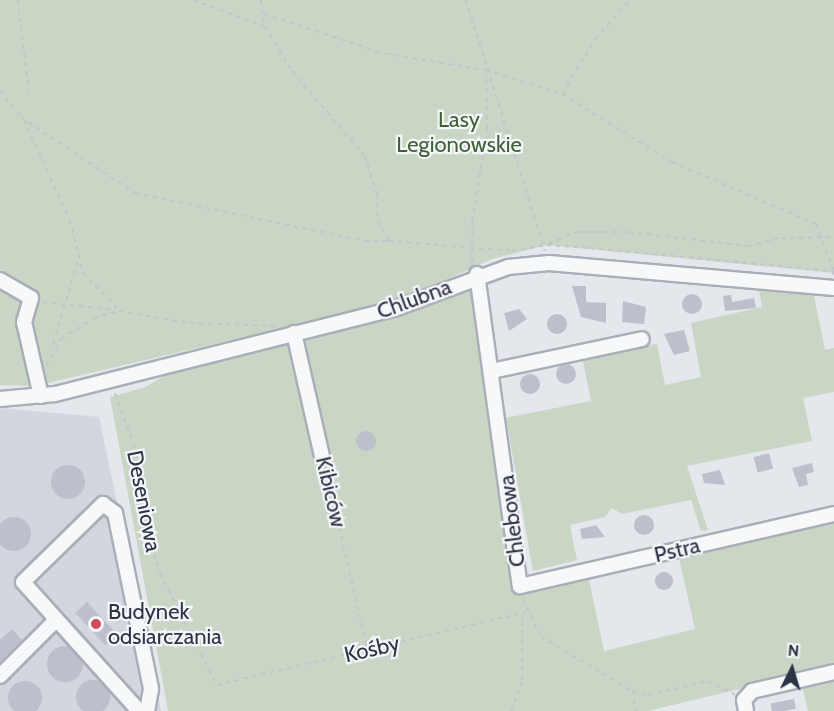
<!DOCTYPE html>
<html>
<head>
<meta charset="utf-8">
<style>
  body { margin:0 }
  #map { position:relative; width:834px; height:711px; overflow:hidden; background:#e4e7ec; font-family:Cabin,sans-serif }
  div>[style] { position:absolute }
  .built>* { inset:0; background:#d2d6de }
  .green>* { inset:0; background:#c9d6c5 }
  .building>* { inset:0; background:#bbc0ca; transform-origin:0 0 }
  .round { border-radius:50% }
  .path>* { height:1.5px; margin-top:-0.75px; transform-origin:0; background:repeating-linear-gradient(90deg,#c2c5cb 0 4.5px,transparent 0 9px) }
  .roads { filter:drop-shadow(2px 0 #a9aeb7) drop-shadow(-2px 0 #a9aeb7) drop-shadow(0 2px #a9aeb7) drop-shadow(0 -2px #a9aeb7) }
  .minor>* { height:14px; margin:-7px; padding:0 7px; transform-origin:7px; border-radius:7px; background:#f7f8fa }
  .dots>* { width:16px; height:16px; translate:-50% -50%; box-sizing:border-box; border:3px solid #f4f6f9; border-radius:50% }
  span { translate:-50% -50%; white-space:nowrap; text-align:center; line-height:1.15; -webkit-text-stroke:4.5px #f4f6f9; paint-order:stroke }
  .park-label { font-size:22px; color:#3f6138 }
  .street-label { font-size:22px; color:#2b3445 }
  .poi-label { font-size:22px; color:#2b3445 }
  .left { translate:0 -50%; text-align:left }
  .north { position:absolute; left:762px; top:639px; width:60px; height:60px; -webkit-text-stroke:4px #f4f6f9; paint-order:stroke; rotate:5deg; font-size:16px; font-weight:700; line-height:24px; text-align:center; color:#2b3445 }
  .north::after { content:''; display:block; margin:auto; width:21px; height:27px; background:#2b3445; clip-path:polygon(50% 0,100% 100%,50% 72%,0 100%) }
</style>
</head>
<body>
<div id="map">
  <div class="built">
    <i style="clip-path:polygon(0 408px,99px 417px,161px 711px,0 711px)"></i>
  </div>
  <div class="green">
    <i style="clip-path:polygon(0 0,834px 0,834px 273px,547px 245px,492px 259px,401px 300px,35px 386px,0 385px,0 286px,10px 295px,0 269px)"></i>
    <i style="clip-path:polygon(758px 285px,831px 292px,814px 296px,825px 350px,834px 348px,834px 392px,803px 398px,812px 441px,687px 466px,708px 530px,701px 531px,691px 500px,622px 514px,612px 508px,605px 517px,570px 525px,577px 560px,533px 571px,506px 418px,591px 401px,582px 356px,657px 344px,665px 385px,701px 377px,691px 323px,762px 307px)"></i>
    <i style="clip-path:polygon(469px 288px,475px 295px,513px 591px,588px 575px,604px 651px,695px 629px,678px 554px,834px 519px,834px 666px,648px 711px,168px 711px,110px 397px,146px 387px,179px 366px)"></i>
    <i style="clip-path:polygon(834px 677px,834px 711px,808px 711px,802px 685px)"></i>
  </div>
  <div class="building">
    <i style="clip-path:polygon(572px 286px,586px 286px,586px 302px,606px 303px,606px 323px,581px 317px)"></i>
    <i class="round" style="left:682px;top:294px;width:20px;height:20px"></i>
    <i style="clip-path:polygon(731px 295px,732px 302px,754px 298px,756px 308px,725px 311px,723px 296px)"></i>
    <i style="clip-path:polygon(623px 301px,646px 307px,644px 324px,622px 322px)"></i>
    <i style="clip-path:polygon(519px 309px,527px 319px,509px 331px,504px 313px)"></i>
    <i class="round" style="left:547px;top:314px;width:20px;height:20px"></i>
    <i style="clip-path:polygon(684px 330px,690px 351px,674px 355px,664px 334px)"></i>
    <i class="round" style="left:556px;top:364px;width:20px;height:20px"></i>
    <i class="round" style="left:520px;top:374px;width:20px;height:20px"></i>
    <i class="round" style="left:356px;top:431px;width:20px;height:20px"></i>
    <i style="left:769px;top:453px;width:16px;height:16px;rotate:75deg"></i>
    <i style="clip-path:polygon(812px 463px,814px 472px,806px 474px,808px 485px,799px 487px,792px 468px)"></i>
    <i class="round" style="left:51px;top:465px;width:34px;height:34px"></i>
    <i style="clip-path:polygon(720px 470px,725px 485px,704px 483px,702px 474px)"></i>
    <i class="round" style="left:634px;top:515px;width:20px;height:20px"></i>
    <i class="round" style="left:-3px;top:517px;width:34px;height:34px"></i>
    <i style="clip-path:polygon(596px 525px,605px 537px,582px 539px,580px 529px)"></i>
    <i class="round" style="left:655px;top:572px;width:18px;height:18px"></i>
    <i style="left:87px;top:602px;width:44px;height:16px;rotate:47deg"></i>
    <i style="clip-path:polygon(12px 629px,22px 640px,0 662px,0 640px)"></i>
    <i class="round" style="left:47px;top:646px;width:36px;height:36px"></i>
    <i class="round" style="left:76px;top:680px;width:34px;height:34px"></i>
    <i class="round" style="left:8px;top:681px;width:34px;height:34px"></i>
    <i style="left:794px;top:699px;width:10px;height:24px;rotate:79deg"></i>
  </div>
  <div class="path">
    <i style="left:18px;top:0;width:92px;rotate:83.1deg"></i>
    <i style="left:194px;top:0;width:75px;rotate:20.4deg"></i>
    <i style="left:261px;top:0;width:27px;rotate:82deg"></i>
    <i style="left:265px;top:27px;width:52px;rotate:58.5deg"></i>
    <i style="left:292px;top:71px;width:112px;rotate:49.3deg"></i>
    <i style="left:365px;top:156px;width:40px;rotate:72deg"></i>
    <i style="left:377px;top:194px;width:27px;rotate:88deg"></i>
    <i style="left:378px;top:221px;width:23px;rotate:61deg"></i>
    <i style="left:389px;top:241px;width:123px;rotate:4.6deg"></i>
    <i style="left:512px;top:251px;width:36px;rotate:-10deg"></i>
    <i style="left:547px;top:245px;width:43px;rotate:4deg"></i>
    <i style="left:590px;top:248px;width:244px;rotate:5.4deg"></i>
    <i style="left:833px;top:271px;width:4px;rotate:76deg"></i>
    <i style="left:466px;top:0;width:263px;rotate:72.5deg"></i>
    <i style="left:264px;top:14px;width:128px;rotate:18.2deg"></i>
    <i style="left:386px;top:54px;width:101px;rotate:9.1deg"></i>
    <i style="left:486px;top:70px;width:80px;rotate:17.5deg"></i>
    <i style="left:562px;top:94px;width:129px;rotate:31.7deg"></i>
    <i style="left:672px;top:162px;width:157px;rotate:23.3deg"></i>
    <i style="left:816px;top:224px;width:50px;rotate:69deg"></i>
    <i style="left:0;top:91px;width:33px;rotate:50deg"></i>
    <i style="left:562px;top:94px;width:64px;rotate:-59deg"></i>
    <i style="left:595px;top:39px;width:52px;rotate:-48.1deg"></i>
    <i style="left:21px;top:117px;width:137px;rotate:33.7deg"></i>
    <i style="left:135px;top:193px;width:235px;rotate:11.8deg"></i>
    <i style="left:365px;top:241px;width:23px"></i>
    <i style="left:24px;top:120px;width:110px;rotate:65.3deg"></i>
    <i style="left:70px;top:220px;width:55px;rotate:76.2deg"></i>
    <i style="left:83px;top:273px;width:52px;rotate:45.8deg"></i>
    <i style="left:549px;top:244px;width:30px;rotate:-24deg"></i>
    <i style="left:576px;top:232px;width:53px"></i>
    <i style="left:629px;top:232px;width:120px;rotate:6.7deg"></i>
    <i style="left:748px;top:246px;width:34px;rotate:-14deg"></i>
    <i style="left:781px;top:238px;width:53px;rotate:-1.1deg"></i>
    <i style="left:472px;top:263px;width:41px;rotate:-90deg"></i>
    <i style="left:472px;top:222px;width:94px;rotate:-80.8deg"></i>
    <i style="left:487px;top:129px;width:55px;rotate:-91deg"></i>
    <i style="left:43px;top:302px;width:72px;rotate:6.3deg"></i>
    <i style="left:53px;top:344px;width:89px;rotate:-73.6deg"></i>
    <i style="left:46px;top:365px;width:30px;rotate:-60deg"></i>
    <i style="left:61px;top:339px;width:39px;rotate:-32deg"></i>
    <i style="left:94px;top:318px;width:26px;rotate:-16deg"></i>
    <i style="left:119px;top:311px;width:72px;rotate:9.6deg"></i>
    <i style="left:190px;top:323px;width:87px;rotate:2deg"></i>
    <i style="left:115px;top:393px;width:72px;rotate:69.8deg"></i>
    <i style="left:140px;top:461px;width:59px;rotate:86.1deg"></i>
    <i style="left:144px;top:520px;width:55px;rotate:73.2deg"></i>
    <i style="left:160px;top:573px;width:126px;rotate:63deg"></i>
    <i style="left:217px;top:685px;width:318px;rotate:-13.3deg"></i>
    <i style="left:325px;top:466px;width:190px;rotate:76.9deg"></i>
    <i style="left:523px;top:599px;width:42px;rotate:64.7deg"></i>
    <i style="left:541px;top:637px;width:107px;rotate:30.4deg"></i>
    <i style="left:633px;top:691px;width:20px;rotate:81deg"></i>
    <i style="left:634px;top:691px;width:15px;rotate:16deg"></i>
    <i style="left:648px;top:695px;width:62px;rotate:-13.1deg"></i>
    <i style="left:708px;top:681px;width:30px;rotate:27deg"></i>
    <i style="left:511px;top:711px;width:33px;rotate:-70deg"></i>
    <i style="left:522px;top:680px;width:65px;rotate:-90deg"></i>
  </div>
  <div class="roads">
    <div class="minor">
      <i style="left:477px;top:274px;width:315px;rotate:82.2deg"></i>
      <i style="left:520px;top:586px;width:322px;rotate:-12.9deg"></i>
      <i style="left:0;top:280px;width:36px;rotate:30deg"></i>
      <i style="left:31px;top:298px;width:25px;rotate:106deg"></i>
      <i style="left:24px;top:322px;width:76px;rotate:77.1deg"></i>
      <i style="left:294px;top:333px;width:126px;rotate:77.2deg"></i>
      <i style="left:492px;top:371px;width:153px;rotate:-12deg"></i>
      <i style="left:0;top:399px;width:55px;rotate:-5.2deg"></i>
      <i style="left:55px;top:394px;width:349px;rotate:-14.1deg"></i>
      <i style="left:394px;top:309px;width:121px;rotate:-20.2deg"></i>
      <i style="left:508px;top:267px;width:41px;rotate:-5.6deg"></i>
      <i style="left:549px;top:263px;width:286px;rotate:5deg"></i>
      <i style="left:0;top:676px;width:79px;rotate:-45deg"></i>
      <i style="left:139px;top:711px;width:173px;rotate:-132deg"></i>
      <i style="left:23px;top:582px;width:112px;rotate:-44.3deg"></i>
      <i style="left:103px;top:504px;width:15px;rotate:37deg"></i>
      <i style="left:115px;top:513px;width:180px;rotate:78.4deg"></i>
      <i style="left:151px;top:689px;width:22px;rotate:100deg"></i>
      <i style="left:746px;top:711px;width:11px;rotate:-100deg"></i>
      <i style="left:744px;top:700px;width:12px;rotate:-48deg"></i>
      <i style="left:752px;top:691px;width:84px;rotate:-13deg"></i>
    </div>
  </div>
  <div class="dots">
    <i style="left:96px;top:624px;background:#d1495b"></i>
  </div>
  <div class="park-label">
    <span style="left:459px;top:132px">Lasy<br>Legionowskie</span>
  </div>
  <div class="street-label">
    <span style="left:414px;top:299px;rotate:-20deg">Chlubna</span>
    <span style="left:331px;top:492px;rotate:77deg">Kibiców</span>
    <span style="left:144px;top:501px;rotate:79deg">Deseniowa</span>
    <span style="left:512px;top:521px;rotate:-97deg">Chlebowa</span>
    <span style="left:677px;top:550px;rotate:-13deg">Pstra</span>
    <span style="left:372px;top:649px;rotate:-13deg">Kośby</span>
  </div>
  <div class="poi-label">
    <span class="left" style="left:108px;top:624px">Budynek<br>odsiarczania</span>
  </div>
  <div class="north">N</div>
</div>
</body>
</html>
